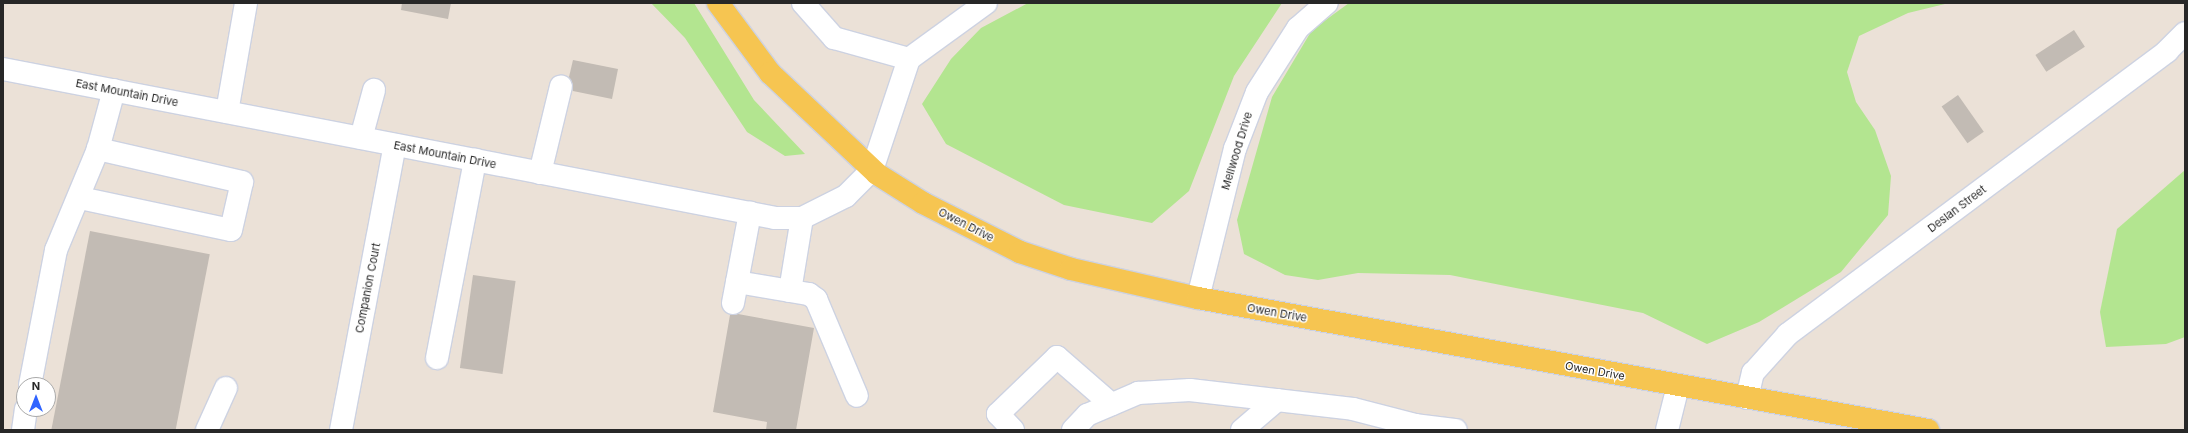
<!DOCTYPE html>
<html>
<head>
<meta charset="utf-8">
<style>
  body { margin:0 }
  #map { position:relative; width:2188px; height:433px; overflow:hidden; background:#ebe1d7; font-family:Inter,sans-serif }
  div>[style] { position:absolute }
  .green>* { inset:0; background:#b3e590 }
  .building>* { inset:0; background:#c2bbb4; transform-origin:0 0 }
  .roads { filter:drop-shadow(1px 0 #cdd2e1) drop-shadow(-1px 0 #cdd2e1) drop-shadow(0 1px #cdd2e1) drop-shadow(0 -1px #cdd2e1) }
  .minor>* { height:22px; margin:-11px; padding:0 11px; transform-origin:11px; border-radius:11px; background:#fff }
  .major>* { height:22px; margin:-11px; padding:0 11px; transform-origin:11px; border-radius:11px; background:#f6c551 }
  span { translate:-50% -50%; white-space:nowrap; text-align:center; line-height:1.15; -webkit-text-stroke:3px #fff; paint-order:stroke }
  .street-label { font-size:11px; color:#272727 }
  .frame { position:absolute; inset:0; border:4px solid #272727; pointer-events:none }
  .north { position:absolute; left:16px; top:377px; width:40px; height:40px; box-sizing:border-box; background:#fff; border:1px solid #a9a9a9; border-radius:50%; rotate:0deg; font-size:11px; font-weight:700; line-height:16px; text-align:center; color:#272727 }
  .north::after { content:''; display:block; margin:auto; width:14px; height:18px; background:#3064ff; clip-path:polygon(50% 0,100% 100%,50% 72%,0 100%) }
</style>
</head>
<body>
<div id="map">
  <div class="green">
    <i style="clip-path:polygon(651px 3px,694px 3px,754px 100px,805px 154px,785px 156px,747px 132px,685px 38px)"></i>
    <i style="clip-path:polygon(1028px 3px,1282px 3px,1234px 76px,1189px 191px,1152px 223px,1064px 205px,946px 144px,922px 104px,951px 59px,981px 28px)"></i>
    <i style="clip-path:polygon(1349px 3px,1949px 3px,1908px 13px,1859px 36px,1847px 72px,1856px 102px,1875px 130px,1891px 176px,1888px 215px,1841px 272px,1759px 322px,1707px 344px,1643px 313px,1450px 275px,1358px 273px,1318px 280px,1285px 275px,1244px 254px,1237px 220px,1272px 97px,1312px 30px)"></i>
    <i style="clip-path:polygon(2185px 170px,2185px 337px,2166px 344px,2106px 347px,2100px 312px,2117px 229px)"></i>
  </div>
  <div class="building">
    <i style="clip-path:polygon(402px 3px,451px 3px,448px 19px,401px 10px)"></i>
    <i style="left:2074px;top:30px;width:20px;height:46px;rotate:57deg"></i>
    <i style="clip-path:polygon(573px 60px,618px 69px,612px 99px,573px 91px,569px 77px)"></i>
    <i style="left:1958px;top:95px;width:45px;height:20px;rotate:55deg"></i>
    <i style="left:90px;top:231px;width:122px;height:202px;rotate:11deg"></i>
    <i style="left:473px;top:275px;width:43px;height:94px;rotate:8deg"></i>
    <i style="clip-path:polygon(738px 314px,814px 328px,796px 430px,766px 430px,767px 422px,713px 412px,730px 315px)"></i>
  </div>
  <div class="roads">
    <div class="minor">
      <i style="left:803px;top:3px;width:47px;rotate:48.5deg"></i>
      <i style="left:834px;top:38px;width:78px;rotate:15.6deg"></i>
      <i style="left:3px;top:69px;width:786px;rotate:10.92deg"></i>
      <i style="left:775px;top:218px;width:27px"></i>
      <i style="left:802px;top:218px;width:49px;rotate:-26.6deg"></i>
      <i style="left:846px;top:196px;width:37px;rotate:-45deg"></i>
      <i style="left:872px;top:170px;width:117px;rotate:-71.6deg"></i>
      <i style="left:909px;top:59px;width:95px;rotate:-36deg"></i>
      <i style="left:227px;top:112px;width:111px;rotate:-80.1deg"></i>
      <i style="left:361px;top:138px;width:50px;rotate:-74.8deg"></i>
      <i style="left:540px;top:173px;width:89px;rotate:-76.4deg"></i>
      <i style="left:80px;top:198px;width:154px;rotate:12deg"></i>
      <i style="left:231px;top:230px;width:49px;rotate:-77.1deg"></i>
      <i style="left:242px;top:182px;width:148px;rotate:-167.1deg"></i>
      <i style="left:737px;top:282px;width:73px;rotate:9.5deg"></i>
      <i style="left:809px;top:294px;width:9px;rotate:36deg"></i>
      <i style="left:816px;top:299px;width:105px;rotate:67.1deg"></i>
      <i style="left:790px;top:291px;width:74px;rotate:-80.7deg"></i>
      <i style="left:1198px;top:298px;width:154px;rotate:-76.1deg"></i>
      <i style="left:1235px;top:149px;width:61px;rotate:-68.9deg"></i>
      <i style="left:1257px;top:92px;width:76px;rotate:-57.4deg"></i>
      <i style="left:1298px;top:28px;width:38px;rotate:-41deg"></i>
      <i style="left:733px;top:303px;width:92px;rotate:-79.3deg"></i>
      <i style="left:437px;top:358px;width:202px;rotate:-79.1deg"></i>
      <i style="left:30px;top:385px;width:137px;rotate:-79.1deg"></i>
      <i style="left:56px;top:250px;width:109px;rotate:-67.4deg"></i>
      <i style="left:98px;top:149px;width:61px;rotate:-74.8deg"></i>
      <i style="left:1747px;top:398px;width:26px;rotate:-77deg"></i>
      <i style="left:1753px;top:373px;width:52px;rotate:-48.1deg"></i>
      <i style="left:1788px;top:334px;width:473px;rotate:-36.7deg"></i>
      <i style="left:2167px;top:51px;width:25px;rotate:-45deg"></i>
      <i style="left:1415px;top:425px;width:41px;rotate:7deg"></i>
      <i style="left:23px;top:430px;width:21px;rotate:-82deg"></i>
      <i style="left:207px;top:430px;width:46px;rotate:-65.7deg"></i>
      <i style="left:341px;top:430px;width:290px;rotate:-79.3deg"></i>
      <i style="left:1013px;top:430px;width:22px;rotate:-133deg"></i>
      <i style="left:998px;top:414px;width:82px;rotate:-44deg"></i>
      <i style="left:1057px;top:357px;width:72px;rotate:41deg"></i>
      <i style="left:1073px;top:430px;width:21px;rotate:-47deg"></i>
      <i style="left:1087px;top:415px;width:56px;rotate:-23.3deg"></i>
      <i style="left:1138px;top:393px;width:52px;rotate:-3.3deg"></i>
      <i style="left:1190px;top:390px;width:164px;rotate:6.6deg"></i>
      <i style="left:1353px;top:409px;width:64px;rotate:14.5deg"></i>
      <i style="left:1415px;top:425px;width:6px;rotate:51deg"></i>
      <i style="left:1242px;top:430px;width:46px;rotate:-40.6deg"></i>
      <i style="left:1667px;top:430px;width:45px;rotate:-76deg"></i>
    </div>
    <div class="major">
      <i style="left:718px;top:3px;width:87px;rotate:53.4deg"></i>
      <i style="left:770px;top:73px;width:147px;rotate:43.3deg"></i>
      <i style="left:877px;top:174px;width:54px;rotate:32.2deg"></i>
      <i style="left:923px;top:203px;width:109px;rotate:26.8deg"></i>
      <i style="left:1020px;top:252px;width:54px;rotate:18.4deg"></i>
      <i style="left:1071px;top:269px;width:130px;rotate:12.9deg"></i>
      <i style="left:1198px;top:298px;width:742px;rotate:10.25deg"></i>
    </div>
  </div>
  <div class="street-label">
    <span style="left:127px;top:93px;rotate:11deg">East Mountain Drive</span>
    <span style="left:1237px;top:151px;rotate:-73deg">Mellwood Drive</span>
    <span style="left:445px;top:155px;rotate:11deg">East Mountain Drive</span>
    <span style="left:1957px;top:209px;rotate:-37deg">Deslan Street</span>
    <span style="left:966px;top:225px;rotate:27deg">Owen Drive</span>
    <span style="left:368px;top:288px;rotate:-79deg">Companion Court</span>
    <span style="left:1277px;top:313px;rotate:10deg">Owen Drive</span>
    <span style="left:1595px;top:371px;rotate:10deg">Owen Drive</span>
  </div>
  <div class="frame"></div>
  <div class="north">N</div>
</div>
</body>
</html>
